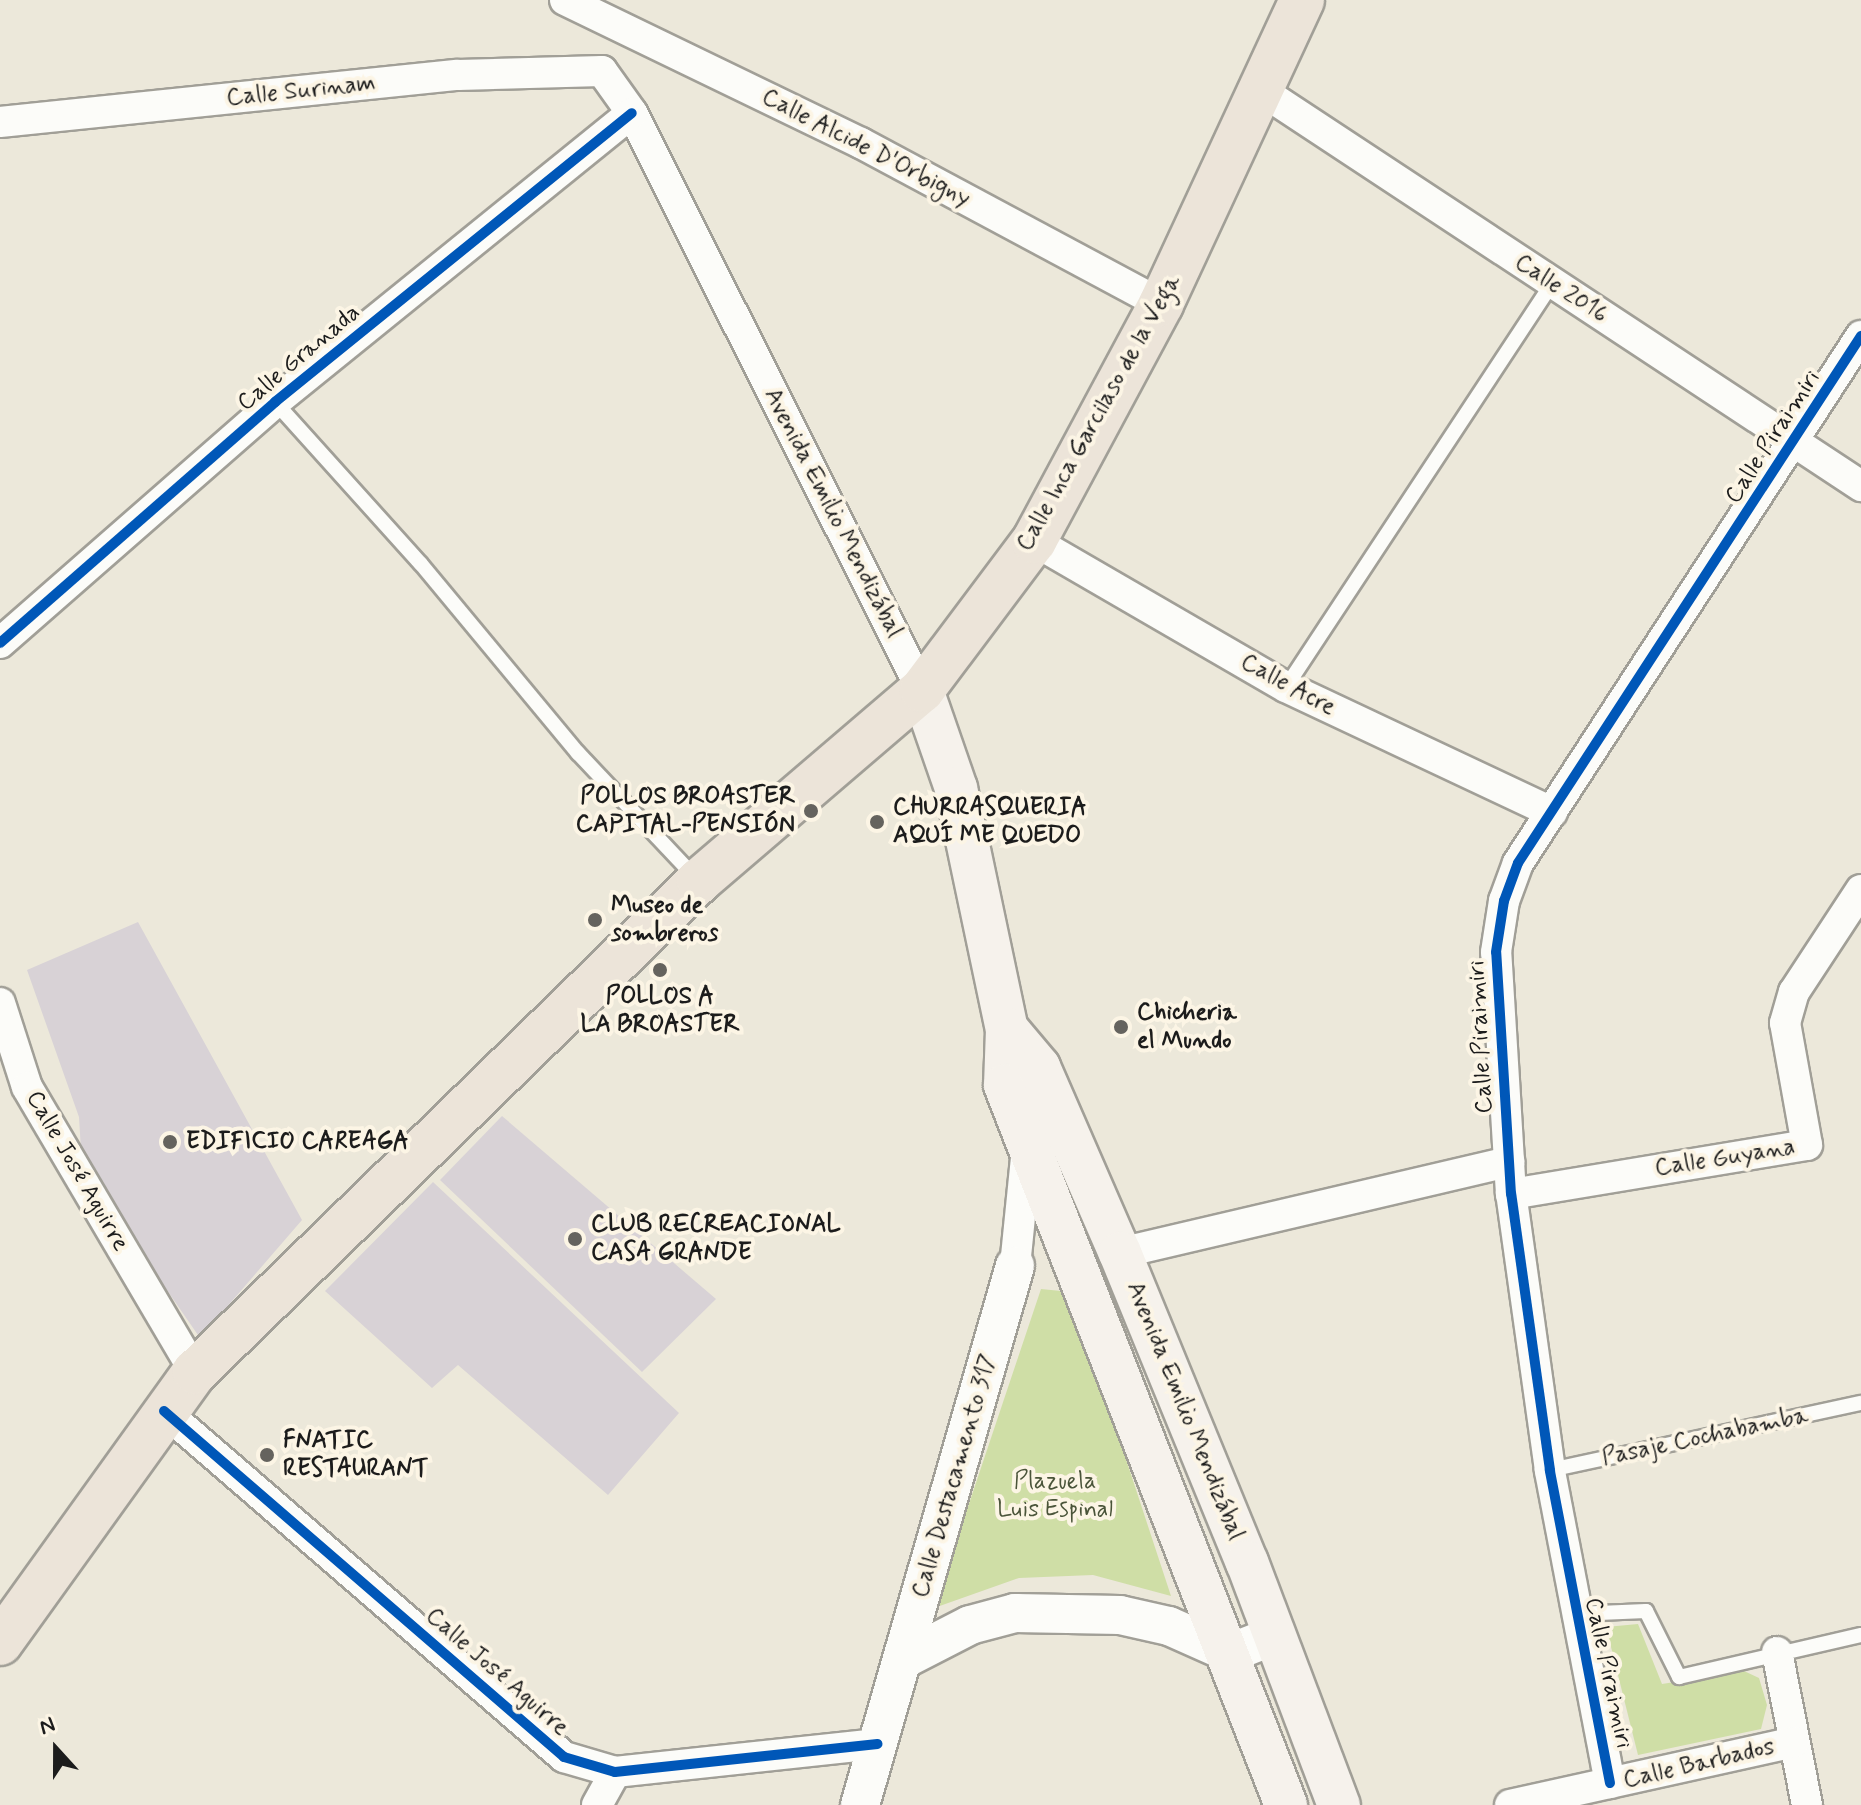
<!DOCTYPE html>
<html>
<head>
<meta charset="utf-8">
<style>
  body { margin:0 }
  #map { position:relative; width:1861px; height:1805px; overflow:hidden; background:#ece8da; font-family:Mynerve,sans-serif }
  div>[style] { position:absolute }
  .green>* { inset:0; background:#cfdea6 }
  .building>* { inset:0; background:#d8d2d6 }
  .roads { filter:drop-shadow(2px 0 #a19f97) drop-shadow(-2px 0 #a19f97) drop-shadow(0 2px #a19f97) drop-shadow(0 -2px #a19f97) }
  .service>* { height:14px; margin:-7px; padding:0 7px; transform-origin:7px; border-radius:7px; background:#fcfcf9 }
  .minor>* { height:30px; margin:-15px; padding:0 15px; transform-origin:15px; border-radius:15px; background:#fcfcf9 }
  .tertiary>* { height:38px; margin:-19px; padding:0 19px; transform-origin:19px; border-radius:19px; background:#fcfcf9 }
  .secondary>* { height:42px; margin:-21px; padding:0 21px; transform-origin:21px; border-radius:21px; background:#f6f2ec }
  .primary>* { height:44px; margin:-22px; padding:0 22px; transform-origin:22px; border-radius:22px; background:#ece4d9 }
  .cycleway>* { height:10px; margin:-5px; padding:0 5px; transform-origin:5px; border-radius:5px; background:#0057b8 }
  .dots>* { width:22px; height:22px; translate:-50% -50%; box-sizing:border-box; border:4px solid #fcf5e5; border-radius:50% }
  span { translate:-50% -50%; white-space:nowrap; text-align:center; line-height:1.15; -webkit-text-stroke:8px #fcf5e5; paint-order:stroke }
  .street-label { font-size:24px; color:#1c1c1c }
  .poi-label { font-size:24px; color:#1c1c1c; font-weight:700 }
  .right { translate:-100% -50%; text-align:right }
  .left { translate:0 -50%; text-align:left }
  .park-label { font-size:24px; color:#4a5439 }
  .north { position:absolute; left:16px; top:1709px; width:80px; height:80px; -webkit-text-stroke:6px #fcf5e5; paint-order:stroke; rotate:339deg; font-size:22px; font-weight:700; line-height:32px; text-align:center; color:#1c1c1c }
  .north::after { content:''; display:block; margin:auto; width:28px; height:36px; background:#1c1c1c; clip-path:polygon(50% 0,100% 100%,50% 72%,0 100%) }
</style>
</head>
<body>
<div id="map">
  <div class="green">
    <i style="clip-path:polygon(1041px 1289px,1071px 1292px,1171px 1596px,1093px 1575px,1019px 1578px,934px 1608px)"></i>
    <i style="clip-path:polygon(1638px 1624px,1662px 1684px,1744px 1671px,1759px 1678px,1767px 1705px,1761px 1729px,1638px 1755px,1606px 1627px)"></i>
  </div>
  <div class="building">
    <i style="clip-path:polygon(138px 922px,302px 1220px,200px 1338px,82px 1167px,79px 1117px,27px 970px)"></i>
    <i style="clip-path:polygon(502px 1116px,716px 1299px,642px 1372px,440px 1180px)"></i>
    <i style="clip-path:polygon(433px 1182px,679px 1413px,608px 1495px,458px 1365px,432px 1388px,325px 1291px)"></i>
  </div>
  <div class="roads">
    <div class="service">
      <i style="left:275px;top:402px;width:218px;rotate:48deg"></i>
      <i style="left:421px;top:564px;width:246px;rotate:50.3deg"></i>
      <i style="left:578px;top:753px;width:172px;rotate:46.7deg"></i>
      <i style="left:1286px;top:687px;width:484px;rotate:-56.6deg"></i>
      <i style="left:1550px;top:1470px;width:318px;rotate:-12.2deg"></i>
      <i style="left:1575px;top:1614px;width:71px;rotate:-2.4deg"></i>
      <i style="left:1646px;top:1611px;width:74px;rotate:63.4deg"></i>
      <i style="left:1679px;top:1677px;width:187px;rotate:-13deg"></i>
    </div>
    <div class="minor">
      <i style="left:565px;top:0;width:329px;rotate:25.8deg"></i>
      <i style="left:861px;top:143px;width:340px;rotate:28.2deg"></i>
      <i style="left:602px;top:71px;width:52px;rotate:54.5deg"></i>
      <i style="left:632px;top:113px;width:646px;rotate:63.32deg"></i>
      <i style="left:1262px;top:91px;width:718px;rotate:33.4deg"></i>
      <i style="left:0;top:122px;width:460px;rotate:-5.9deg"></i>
      <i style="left:458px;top:75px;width:144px;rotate:-1.6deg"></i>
      <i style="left:1034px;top:541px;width:291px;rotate:30.1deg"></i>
      <i style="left:1286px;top:687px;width:294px;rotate:25.2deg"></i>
      <i style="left:0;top:643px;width:366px;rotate:-41.2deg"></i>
      <i style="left:275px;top:402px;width:459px;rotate:-39deg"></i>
      <i style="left:0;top:1003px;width:88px;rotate:72.2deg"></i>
      <i style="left:27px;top:1087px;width:331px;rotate:59.5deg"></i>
      <i style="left:1511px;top:1194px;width:300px;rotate:-9.4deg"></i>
      <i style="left:1807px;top:1145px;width:124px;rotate:-100.2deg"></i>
      <i style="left:1785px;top:1023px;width:32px;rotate:-74deg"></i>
      <i style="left:1794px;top:992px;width:122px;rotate:-56.7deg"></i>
      <i style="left:1120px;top:1253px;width:400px;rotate:-13.2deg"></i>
      <i style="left:1015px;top:1266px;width:119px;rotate:-84.2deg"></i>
      <i style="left:164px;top:1411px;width:529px;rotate:40.86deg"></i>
      <i style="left:564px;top:1757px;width:53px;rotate:16.4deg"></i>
      <i style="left:615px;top:1772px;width:264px;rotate:-6.1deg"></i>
      <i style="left:1777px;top:1652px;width:156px;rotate:78.9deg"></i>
      <i style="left:1610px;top:1783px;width:319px;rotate:-100.9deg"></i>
      <i style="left:1550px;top:1470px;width:279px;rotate:-98deg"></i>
      <i style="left:1511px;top:1194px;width:242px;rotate:-93.5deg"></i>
      <i style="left:1496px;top:952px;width:52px;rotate:-81.1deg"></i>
      <i style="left:1504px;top:901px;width:40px;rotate:-69.8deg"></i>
      <i style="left:1518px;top:863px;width:629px;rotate:-56.94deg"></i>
      <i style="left:597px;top:1805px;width:38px;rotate:-61deg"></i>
      <i style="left:1510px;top:1805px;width:291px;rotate:-12.5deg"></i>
    </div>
    <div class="tertiary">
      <i style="left:902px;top:1660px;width:76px;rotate:-27.2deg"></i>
      <i style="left:970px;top:1625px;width:47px;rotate:-14.9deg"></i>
      <i style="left:1015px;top:1613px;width:105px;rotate:1.1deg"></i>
      <i style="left:1120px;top:1615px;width:50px;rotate:12.7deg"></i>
      <i style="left:1169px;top:1626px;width:67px;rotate:23.9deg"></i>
      <i style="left:1230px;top:1653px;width:46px;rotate:-21.6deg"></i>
      <i style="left:860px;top:1805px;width:561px;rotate:-73.96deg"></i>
    </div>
    <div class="secondary">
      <i style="left:922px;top:690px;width:104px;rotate:70.9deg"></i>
      <i style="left:956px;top:788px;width:246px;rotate:78.1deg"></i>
      <i style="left:1007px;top:1029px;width:56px;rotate:92deg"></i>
      <i style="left:1005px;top:1085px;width:773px;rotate:68.68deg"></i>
      <i style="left:1007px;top:1029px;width:50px;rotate:49.9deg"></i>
      <i style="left:1039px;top:1067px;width:203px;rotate:66.5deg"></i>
      <i style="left:1120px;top:1253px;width:334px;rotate:67.7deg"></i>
      <i style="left:1247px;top:1562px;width:260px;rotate:69.3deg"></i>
    </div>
    <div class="primary">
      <i style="left:0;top:1643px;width:334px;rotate:-54.3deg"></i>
      <i style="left:195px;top:1372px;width:704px;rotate:-44.25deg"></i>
      <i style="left:699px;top:881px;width:294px;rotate:-40.6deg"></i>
      <i style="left:922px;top:690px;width:186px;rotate:-53.1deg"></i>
      <i style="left:1034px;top:541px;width:269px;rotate:-61.8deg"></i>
      <i style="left:1161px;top:304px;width:335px;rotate:-65.1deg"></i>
    </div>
  </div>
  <div class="cycleway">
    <i style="left:0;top:643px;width:366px;rotate:-41.2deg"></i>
    <i style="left:275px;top:402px;width:459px;rotate:-39deg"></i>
    <i style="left:164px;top:1411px;width:529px;rotate:40.86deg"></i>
    <i style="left:564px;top:1757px;width:53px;rotate:16.4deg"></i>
    <i style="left:615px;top:1772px;width:264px;rotate:-6.1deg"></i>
    <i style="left:1610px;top:1783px;width:319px;rotate:-100.9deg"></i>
    <i style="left:1550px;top:1470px;width:279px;rotate:-98deg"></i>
    <i style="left:1511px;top:1194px;width:242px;rotate:-93.5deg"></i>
    <i style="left:1496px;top:952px;width:52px;rotate:-81.1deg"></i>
    <i style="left:1504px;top:901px;width:40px;rotate:-69.8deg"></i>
    <i style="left:1518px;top:863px;width:629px;rotate:-56.94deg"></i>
  </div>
  <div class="dots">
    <i style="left:811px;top:811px;background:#65635e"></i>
    <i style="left:877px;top:822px;background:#65635e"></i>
    <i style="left:595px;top:920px;background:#65635e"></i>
    <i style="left:660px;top:970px;background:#65635e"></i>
    <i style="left:1121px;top:1027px;background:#65635e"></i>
    <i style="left:170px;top:1142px;background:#65635e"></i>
    <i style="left:575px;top:1239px;background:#65635e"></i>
    <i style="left:267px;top:1455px;background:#65635e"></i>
  </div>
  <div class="street-label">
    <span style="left:301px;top:91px;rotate:-6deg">Calle Surinam</span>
    <span style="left:866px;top:148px;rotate:27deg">Calle Alcide D'Orbigny</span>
    <span style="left:1561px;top:289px;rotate:33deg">Calle 2016</span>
    <span style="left:299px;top:358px;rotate:-40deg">Calle Granada</span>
    <span style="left:1099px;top:413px;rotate:-61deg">Calle Inca Garcilaso de la Vega</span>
    <span style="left:1773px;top:437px;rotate:-57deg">Calle Piraimiri</span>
    <span style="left:833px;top:513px;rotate:63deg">Avenida Emilio Mendizábal</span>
    <span style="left:1288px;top:685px;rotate:28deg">Calle Acre</span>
    <span style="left:1481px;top:1037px;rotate:-93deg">Calle Piraimiri</span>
    <span style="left:1725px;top:1158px;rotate:-9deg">Calle Guyana</span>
    <span style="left:77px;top:1171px;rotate:60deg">Calle José Aguirre</span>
    <span style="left:1185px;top:1411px;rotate:68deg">Avenida Emilio Mendizábal</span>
    <span style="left:1705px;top:1437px;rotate:-12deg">Pasaje Cochabamba</span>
    <span style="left:955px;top:1476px;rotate:-74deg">Calle Destacamento 317</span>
    <span style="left:497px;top:1672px;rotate:41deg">Calle José Aguirre</span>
    <span style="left:1608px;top:1673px;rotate:78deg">Calle Piraimiri</span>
    <span style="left:1699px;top:1764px;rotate:-13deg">Calle Barbados</span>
  </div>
  <div class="poi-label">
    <span class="right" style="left:795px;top:811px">POLLOS BROASTER<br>CAPITAL-PENSIÓN</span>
    <span class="left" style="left:893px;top:822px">CHURRASQUERIA<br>AQUÍ ME QUEDO</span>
    <span class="left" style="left:611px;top:920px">Museo de<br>sombreros</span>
    <span style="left:660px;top:1011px">POLLOS A<br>LA BROASTER</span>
    <span class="left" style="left:1137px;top:1027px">Chicheria<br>el Mundo</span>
    <span class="left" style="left:186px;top:1142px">EDIFICIO CAREAGA</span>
    <span class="left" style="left:591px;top:1239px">CLUB RECREACIONAL<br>CASA GRANDE</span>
    <span class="left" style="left:283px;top:1455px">FNATIC<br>RESTAURANT</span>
  </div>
  <div class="park-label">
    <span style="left:1055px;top:1496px">Plazuela<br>Luis Espinal</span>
  </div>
  <div class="north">N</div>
</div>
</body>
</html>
